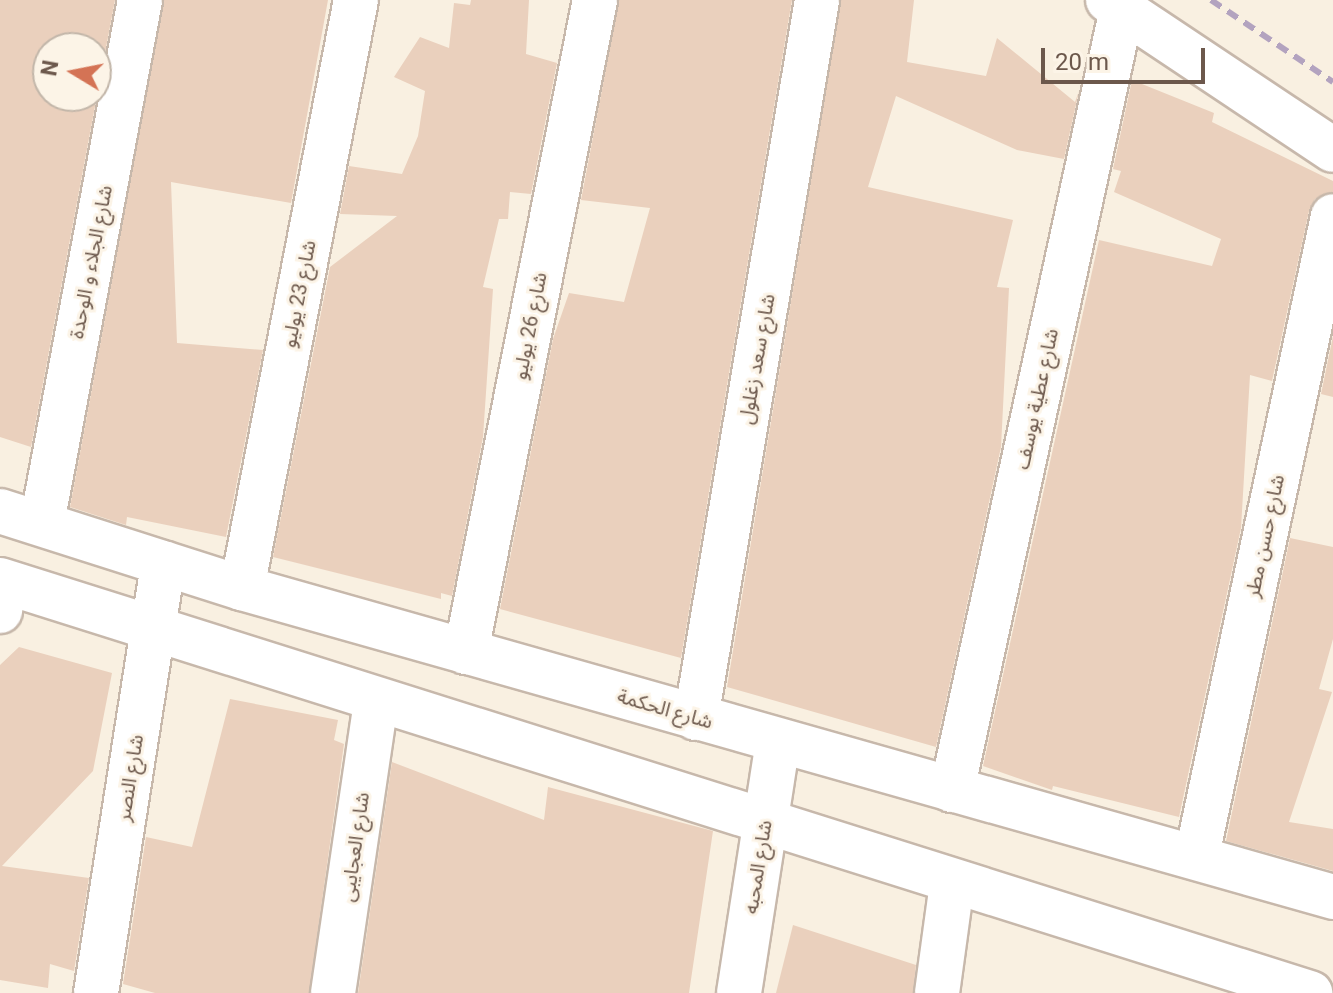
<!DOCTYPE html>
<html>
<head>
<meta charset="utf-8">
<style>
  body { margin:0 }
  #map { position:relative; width:1333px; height:993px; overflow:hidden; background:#f9f0e1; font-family:Roboto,"Noto Sans Arabic",sans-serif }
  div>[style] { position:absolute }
  .building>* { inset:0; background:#ead0bd }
  .roads { filter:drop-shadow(2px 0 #c7b8ab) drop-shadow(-2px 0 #c7b8ab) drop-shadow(0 2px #c7b8ab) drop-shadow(0 -2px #c7b8ab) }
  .minor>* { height:44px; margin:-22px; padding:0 22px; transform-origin:22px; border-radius:22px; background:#fff }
  .tertiary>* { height:44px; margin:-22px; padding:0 22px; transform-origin:22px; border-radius:22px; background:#fff }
  .rail>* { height:6px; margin-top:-3px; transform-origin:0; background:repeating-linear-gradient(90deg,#b3a3bf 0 12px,transparent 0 20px) }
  span { translate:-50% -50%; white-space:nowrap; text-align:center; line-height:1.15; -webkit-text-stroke:6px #fcf4e7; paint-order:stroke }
  .street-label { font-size:20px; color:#6c584c }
  .north { position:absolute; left:32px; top:32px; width:80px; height:80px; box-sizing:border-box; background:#fcf4e7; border:2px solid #c2b6a9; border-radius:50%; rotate:280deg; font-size:22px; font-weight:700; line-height:32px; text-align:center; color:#6c584c }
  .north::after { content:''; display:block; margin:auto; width:28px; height:36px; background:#d47355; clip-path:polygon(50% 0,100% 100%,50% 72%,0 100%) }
  .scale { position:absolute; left:1041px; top:48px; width:164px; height:36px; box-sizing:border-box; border:4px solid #6c584c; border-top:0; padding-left:10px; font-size:24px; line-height:28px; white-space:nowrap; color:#6c584c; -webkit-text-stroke:6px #fcf4e7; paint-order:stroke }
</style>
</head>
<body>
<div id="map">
  <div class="building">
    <i style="clip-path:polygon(evenodd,0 0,115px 0,31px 447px,0 437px,0 0,48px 48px,96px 48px,96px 96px,48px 96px,48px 48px)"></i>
    <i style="clip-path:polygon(164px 0,328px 0,291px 203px,171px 182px,177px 343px,263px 350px,226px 537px,127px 517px,126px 525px,70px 507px)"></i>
    <i style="clip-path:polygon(471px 0,529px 0,526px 54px,557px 63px,531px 194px,510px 192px,508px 219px,499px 219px,483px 287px,493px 289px,483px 437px,452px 596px,441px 593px,441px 599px,273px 557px,330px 267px,397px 216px,340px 214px,349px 166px,402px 174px,418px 136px,425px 91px,394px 77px,420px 37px,449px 48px,454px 3px,470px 5px)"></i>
    <i style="clip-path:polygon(619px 0,792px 0,681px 658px,500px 609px,553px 339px,569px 293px,624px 302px,650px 208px,581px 200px)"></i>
    <i style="clip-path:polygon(841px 0,914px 0,907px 62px,986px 76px,997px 38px,1075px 102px,1079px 91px,1064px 159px,1017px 150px,896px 96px,868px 187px,1013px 220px,997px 287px,1009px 288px,1001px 447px,936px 747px,727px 687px)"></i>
    <i style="clip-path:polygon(1132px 80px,1214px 113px,1212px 122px,1333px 181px,1333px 192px,1315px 199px,1309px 211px,1272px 381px,1250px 375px,1241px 528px,1179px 817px,1053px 786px,1052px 790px,983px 766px,1099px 240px,1212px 266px,1221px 239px,1114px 192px,1121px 171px,1113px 169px)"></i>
    <i style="clip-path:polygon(1333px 336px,1333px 397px,1321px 394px)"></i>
    <i style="clip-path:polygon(1290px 538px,1333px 547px,1333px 639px,1319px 689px,1332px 692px,1289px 822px,1333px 829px,1333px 871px,1226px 841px)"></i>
    <i style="clip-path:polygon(19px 647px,112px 673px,93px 771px,2px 866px,89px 878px,74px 971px,50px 964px,48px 988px,0 980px,0 665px)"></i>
    <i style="clip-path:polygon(230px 699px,338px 720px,334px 740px,344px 744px,309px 993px,155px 993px,123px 984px,146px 837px,192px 847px)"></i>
    <i style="clip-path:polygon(392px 762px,544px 820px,548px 787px,713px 831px,689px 993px,358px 993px)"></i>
    <i style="clip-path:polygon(793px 925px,916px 965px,913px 993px,776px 993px)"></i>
  </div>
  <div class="roads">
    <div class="minor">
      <i style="left:1108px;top:0;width:270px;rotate:33.7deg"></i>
      <i style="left:42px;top:523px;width:532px;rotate:-79.39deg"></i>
      <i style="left:242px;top:588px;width:599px;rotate:-79.03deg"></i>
      <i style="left:0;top:611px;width:29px;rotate:-82deg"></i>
      <i style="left:466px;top:652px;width:665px;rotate:-78.81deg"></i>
      <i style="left:696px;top:718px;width:728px;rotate:-80.43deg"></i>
      <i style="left:952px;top:790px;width:799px;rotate:-77.72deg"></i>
      <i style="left:1197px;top:855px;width:653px;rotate:-77.98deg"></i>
      <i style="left:96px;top:993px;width:435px;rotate:-81.1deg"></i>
      <i style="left:333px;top:993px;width:294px;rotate:-81.6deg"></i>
      <i style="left:739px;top:993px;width:255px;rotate:-81.2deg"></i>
      <i style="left:937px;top:993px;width:110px;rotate:-82.2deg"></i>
    </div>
    <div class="tertiary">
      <i style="left:0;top:511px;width:254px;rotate:17.7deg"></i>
      <i style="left:242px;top:588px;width:1134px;rotate:15.81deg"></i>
      <i style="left:0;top:580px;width:1374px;rotate:17.5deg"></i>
    </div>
  </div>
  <div class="rail">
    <i style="left:1211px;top:0;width:147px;rotate:33.9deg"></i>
  </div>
  <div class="street-label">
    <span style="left:91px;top:262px;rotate:-79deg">شارع الجلاء و الوحدة</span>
    <span style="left:299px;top:294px;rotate:-79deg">شارع 23 يوليو</span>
    <span style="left:530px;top:326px;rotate:-79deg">شارع 26 يوليو</span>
    <span style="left:757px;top:359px;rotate:-80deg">شارع سعد زغلول</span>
    <span style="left:1037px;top:399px;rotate:-78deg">شارع عطية يوسف</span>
    <span style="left:1265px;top:536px;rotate:-78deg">شارع حسن مطر</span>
    <span style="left:665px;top:709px;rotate:16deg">شارع الحكمة</span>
    <span style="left:130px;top:778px;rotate:-81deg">شارع النصر</span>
    <span style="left:355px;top:847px;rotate:-82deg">شارع العجايبى</span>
    <span style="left:758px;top:867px;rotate:-81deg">شارع المحبه</span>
  </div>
  <div class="north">N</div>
  <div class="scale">20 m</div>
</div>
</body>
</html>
